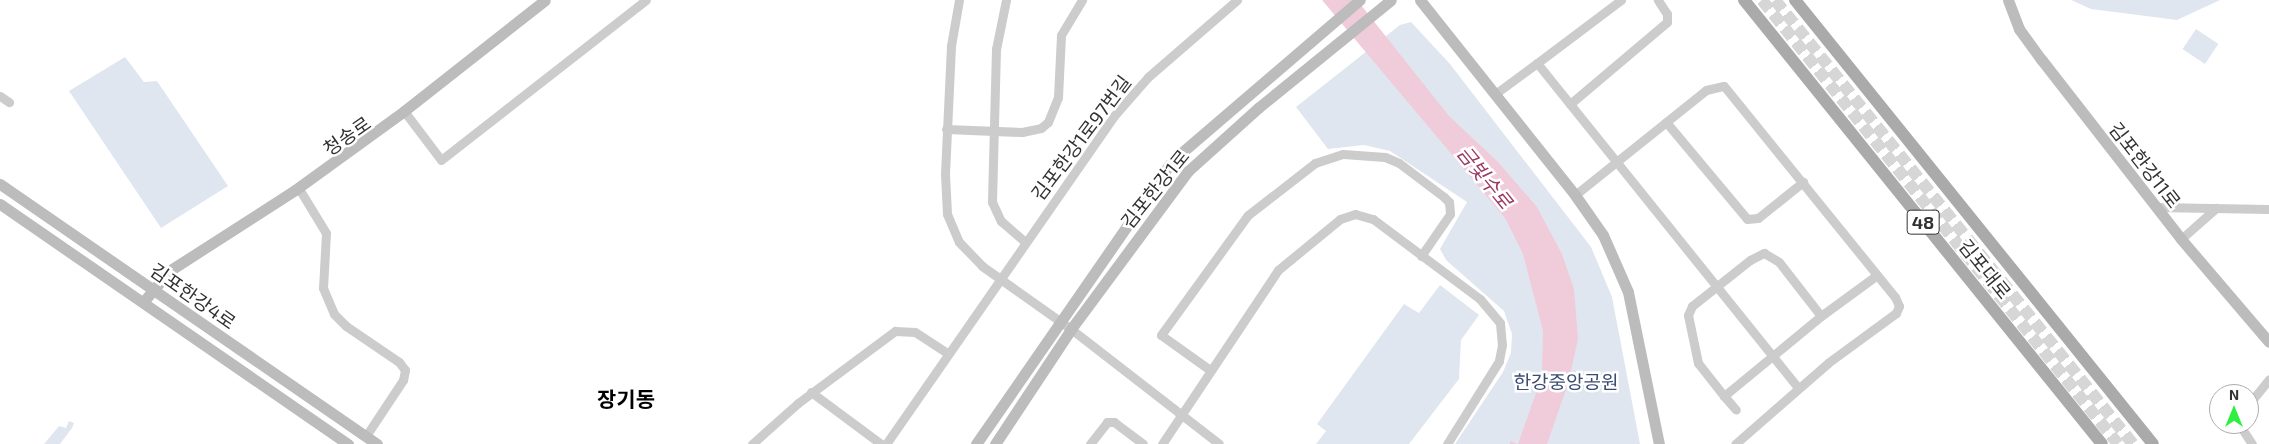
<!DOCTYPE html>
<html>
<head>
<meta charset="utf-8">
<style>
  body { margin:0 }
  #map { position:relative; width:2269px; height:444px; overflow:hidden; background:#fff; font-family:"Exo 2","Noto Sans KR",sans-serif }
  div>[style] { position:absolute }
  .green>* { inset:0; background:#e0e6ef; transform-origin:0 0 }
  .water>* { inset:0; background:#f0ccdb }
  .primary-tunnel>* { height:12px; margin-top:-6px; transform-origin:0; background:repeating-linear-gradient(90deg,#d6d6d6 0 12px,transparent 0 18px) }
  .street>* { height:9px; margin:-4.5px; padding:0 4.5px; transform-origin:4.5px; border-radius:4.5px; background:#ccc }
  .secondary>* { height:11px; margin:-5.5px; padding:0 5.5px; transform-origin:5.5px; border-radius:5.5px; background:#bcbcbc }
  .primary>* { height:12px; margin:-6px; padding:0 6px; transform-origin:6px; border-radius:6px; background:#aaa }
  span { translate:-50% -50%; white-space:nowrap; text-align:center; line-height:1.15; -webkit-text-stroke:5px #fff; paint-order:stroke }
  .shield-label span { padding:1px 4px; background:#fff; border:1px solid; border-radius:4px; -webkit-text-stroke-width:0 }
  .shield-label { font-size:18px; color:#323232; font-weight:700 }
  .street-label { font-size:19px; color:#323232 }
  .park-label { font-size:19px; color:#3c4b72 }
  .water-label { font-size:20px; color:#9b3963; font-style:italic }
  .quarter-label { font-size:21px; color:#000; font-weight:700 }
  .north { position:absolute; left:2209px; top:384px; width:50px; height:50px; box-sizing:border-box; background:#fff; border:1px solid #adadad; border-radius:50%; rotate:0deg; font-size:14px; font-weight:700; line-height:20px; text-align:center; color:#323232 }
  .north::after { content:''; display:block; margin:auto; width:18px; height:22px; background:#2ef043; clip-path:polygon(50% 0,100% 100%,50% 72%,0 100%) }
</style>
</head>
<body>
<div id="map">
  <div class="green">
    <i style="clip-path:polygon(2071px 0,2220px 0,2177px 20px,2091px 9px)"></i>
    <i style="clip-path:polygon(1411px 22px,1450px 64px,1591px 247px,1612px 297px,1640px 444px,1455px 444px,1503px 372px,1511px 353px,1512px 334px,1504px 311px,1446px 260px,1440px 249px,1467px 202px,1390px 151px,1364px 145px,1328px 149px,1296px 107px,1400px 25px)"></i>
    <i style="left:2196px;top:29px;width:27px;height:24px;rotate:34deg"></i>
    <i style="clip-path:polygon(125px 57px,144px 82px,157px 81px,228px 186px,161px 228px,69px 91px)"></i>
    <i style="clip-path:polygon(1440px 285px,1479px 315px,1461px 340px,1459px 379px,1409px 444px,1316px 444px,1326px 431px,1317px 424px,1404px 304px,1419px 313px)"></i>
    <i style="clip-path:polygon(69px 421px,74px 423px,72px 428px,60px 444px,44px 444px,59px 426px,66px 428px)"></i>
  </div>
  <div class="water">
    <i style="clip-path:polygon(1322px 0,1357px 0,1449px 116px,1498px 162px,1537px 207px,1562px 254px,1574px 289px,1578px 339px,1568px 384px,1547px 444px,1510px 444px,1510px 441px,1518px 444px,1537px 390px,1542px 371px,1543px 331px,1523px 254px,1505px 218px)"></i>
  </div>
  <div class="primary-tunnel">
    <i style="left:1762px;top:0;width:569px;rotate:51.28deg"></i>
    <i style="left:1775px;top:0;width:570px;rotate:51.12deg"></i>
  </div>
  <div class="street">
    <i style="left:959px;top:0;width:47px;rotate:99.9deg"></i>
    <i style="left:951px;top:46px;width:128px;rotate:92.7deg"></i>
    <i style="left:945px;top:174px;width:40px;rotate:87.1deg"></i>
    <i style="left:947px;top:214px;width:30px;rotate:67deg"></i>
    <i style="left:959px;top:242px;width:33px;rotate:46deg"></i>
    <i style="left:982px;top:266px;width:109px;rotate:35.3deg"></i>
    <i style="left:1071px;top:329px;width:187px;rotate:37.8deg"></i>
    <i style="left:1006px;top:0;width:50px;rotate:101.5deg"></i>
    <i style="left:996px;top:49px;width:153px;rotate:91.5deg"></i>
    <i style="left:992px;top:202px;width:21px;rotate:65deg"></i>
    <i style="left:1001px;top:221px;width:30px;rotate:41deg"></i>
    <i style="left:1621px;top:0;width:105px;rotate:143.1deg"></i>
    <i style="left:1537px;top:63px;width:417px;rotate:51.2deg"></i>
    <i style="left:1495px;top:94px;width:52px;rotate:-36.4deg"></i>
    <i style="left:0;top:96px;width:11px;rotate:34deg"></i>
    <i style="left:1570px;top:104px;width:127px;rotate:-40.2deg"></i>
    <i style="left:1667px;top:22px;width:8px;rotate:-90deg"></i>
    <i style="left:1667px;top:14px;width:17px;rotate:-123deg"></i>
    <i style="left:404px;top:111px;width:61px;rotate:52.9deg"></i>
    <i style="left:441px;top:160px;width:260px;rotate:-38deg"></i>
    <i style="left:1666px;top:122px;width:126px;rotate:50.1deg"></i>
    <i style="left:1747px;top:219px;width:11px;rotate:-5deg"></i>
    <i style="left:1758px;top:218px;width:58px;rotate:-38.7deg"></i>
    <i style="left:946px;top:129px;width:76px;rotate:2.3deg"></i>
    <i style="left:1022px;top:132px;width:19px;rotate:-12deg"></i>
    <i style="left:1041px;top:128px;width:9px;rotate:-41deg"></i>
    <i style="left:1048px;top:122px;width:27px;rotate:-68deg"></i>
    <i style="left:1058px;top:97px;width:62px;rotate:-87.2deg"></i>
    <i style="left:1061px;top:35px;width:41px;rotate:-59deg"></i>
    <i style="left:298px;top:187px;width:54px;rotate:58.7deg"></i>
    <i style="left:326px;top:233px;width:55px;rotate:93.1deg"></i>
    <i style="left:323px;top:288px;width:28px;rotate:67deg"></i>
    <i style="left:334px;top:314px;width:17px;rotate:45deg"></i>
    <i style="left:346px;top:326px;width:64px;rotate:34.2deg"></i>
    <i style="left:399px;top:362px;width:10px;rotate:53deg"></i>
    <i style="left:405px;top:370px;width:10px;rotate:101deg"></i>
    <i style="left:403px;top:380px;width:67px;rotate:123.5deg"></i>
    <i style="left:1575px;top:195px;width:168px;rotate:-38.7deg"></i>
    <i style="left:1706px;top:90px;width:18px;rotate:-13deg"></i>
    <i style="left:1724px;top:86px;width:272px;rotate:51deg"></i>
    <i style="left:1895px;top:297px;width:10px;rotate:66deg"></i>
    <i style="left:1899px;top:306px;width:8px;rotate:113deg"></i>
    <i style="left:1896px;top:313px;width:84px;rotate:143.7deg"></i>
    <i style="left:1828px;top:363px;width:123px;rotate:138.9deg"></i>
    <i style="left:2156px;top:207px;width:113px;rotate:1deg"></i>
    <i style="left:2181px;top:239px;width:47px;rotate:-41.5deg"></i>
    <i style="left:1821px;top:316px;width:126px;rotate:140.5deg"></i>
    <i style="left:1724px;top:396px;width:42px;rotate:-128.2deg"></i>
    <i style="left:1698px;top:363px;width:49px;rotate:-101.8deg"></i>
    <i style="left:1688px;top:315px;width:10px;rotate:-66deg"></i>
    <i style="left:1692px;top:306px;width:74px;rotate:-38.4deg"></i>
    <i style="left:1750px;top:260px;width:16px;rotate:-27deg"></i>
    <i style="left:1764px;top:253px;width:17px;rotate:31deg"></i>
    <i style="left:1779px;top:262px;width:68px;rotate:52.1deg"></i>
    <i style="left:1821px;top:316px;width:69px;rotate:-36.2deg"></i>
    <i style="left:1210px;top:370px;width:60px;rotate:-144.5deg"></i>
    <i style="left:1161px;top:335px;width:148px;rotate:-54.1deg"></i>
    <i style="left:1248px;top:215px;width:85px;rotate:-37.8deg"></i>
    <i style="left:1315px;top:163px;width:29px;rotate:-18deg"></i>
    <i style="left:1343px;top:154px;width:42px;rotate:4.1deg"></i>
    <i style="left:1385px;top:157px;width:15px;rotate:23deg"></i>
    <i style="left:1399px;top:163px;width:56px;rotate:37.1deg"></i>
    <i style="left:1444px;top:197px;width:7px;rotate:45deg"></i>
    <i style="left:1449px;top:202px;width:12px;rotate:85deg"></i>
    <i style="left:1450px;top:214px;width:51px;rotate:124.6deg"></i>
    <i style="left:811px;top:392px;width:87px;rotate:36.6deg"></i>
    <i style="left:1724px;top:396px;width:18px;rotate:49deg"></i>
    <i style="left:2249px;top:404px;width:32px;rotate:-51deg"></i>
    <i style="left:2239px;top:424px;width:24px;rotate:57deg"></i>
    <i style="left:752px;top:444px;width:62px;rotate:-41.7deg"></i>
    <i style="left:798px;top:403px;width:121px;rotate:-36.6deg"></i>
    <i style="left:895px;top:331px;width:20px;rotate:3deg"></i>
    <i style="left:915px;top:332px;width:38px;rotate:33deg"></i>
    <i style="left:886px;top:444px;width:398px;rotate:-55.2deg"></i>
    <i style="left:1113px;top:117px;width:53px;rotate:-48.8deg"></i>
    <i style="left:1148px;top:77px;width:118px;rotate:-40.9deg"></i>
    <i style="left:1090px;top:444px;width:28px;rotate:-52deg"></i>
    <i style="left:1107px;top:422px;width:7px"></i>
    <i style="left:1114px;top:422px;width:36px;rotate:37deg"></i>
    <i style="left:1162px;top:444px;width:209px;rotate:-56.3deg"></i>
    <i style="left:1278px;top:270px;width:80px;rotate:-39.4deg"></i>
    <i style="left:1340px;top:219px;width:16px;rotate:-18deg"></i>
    <i style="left:1355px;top:214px;width:19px;rotate:16deg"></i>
    <i style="left:1373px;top:219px;width:134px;rotate:36.8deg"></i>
    <i style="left:1480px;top:299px;width:31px;rotate:50deg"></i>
    <i style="left:1500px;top:323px;width:22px;rotate:85deg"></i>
    <i style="left:1502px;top:345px;width:16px;rotate:101deg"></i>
    <i style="left:1499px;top:361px;width:98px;rotate:122.1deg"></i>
  </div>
  <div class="secondary">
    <i style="left:1420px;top:0;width:249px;rotate:51.5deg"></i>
    <i style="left:1575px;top:195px;width:49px;rotate:55deg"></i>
    <i style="left:1603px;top:235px;width:62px;rotate:66.3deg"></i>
    <i style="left:1628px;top:292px;width:155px;rotate:78.5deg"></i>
    <i style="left:2008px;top:0;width:31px;rotate:69deg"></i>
    <i style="left:2019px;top:29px;width:37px;rotate:54deg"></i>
    <i style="left:2041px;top:59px;width:228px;rotate:52.1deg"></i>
    <i style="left:2181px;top:239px;width:135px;rotate:49.5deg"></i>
    <i style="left:0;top:184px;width:458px;rotate:34.6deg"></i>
    <i style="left:0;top:204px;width:423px;rotate:34.6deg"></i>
    <i style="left:144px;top:301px;width:39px;rotate:-50deg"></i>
    <i style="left:169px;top:271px;width:150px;rotate:-32.7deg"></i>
    <i style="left:295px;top:190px;width:135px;rotate:-35.9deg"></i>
    <i style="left:404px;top:111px;width:179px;rotate:-38.2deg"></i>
    <i style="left:976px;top:444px;width:346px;rotate:-55.3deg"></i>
    <i style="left:1173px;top:160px;width:246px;rotate:-40.6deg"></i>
    <i style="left:995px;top:444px;width:138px;rotate:-56.5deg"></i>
    <i style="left:1071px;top:329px;width:197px;rotate:-53.5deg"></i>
    <i style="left:1188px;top:171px;width:94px;rotate:-42deg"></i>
    <i style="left:1258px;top:108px;width:171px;rotate:-39.1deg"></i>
  </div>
  <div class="primary">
    <i style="left:1744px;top:0;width:570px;rotate:51.12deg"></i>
    <i style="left:1795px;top:0;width:570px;rotate:51.12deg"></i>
  </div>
  <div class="shield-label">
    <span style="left:1923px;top:222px">48</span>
  </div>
  <div class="street-label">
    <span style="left:347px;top:136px;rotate:-35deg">청송로</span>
    <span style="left:1081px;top:138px;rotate:-53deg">김포한강1로97번길</span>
    <span style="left:2145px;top:165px;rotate:52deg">김포한강11로</span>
    <span style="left:1155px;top:189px;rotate:-51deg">김포한강1로</span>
    <span style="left:1985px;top:269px;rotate:51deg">김포대로</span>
    <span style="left:193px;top:296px;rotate:35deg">김포한강4로</span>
  </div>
  <div class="park-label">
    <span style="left:1566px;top:382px">한강중앙공원</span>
  </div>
  <div class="water-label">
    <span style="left:1485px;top:177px;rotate:51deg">금빛수로</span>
  </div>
  <div class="quarter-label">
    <span style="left:626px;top:399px">장기동</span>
  </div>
  <div class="north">N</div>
</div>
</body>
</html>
